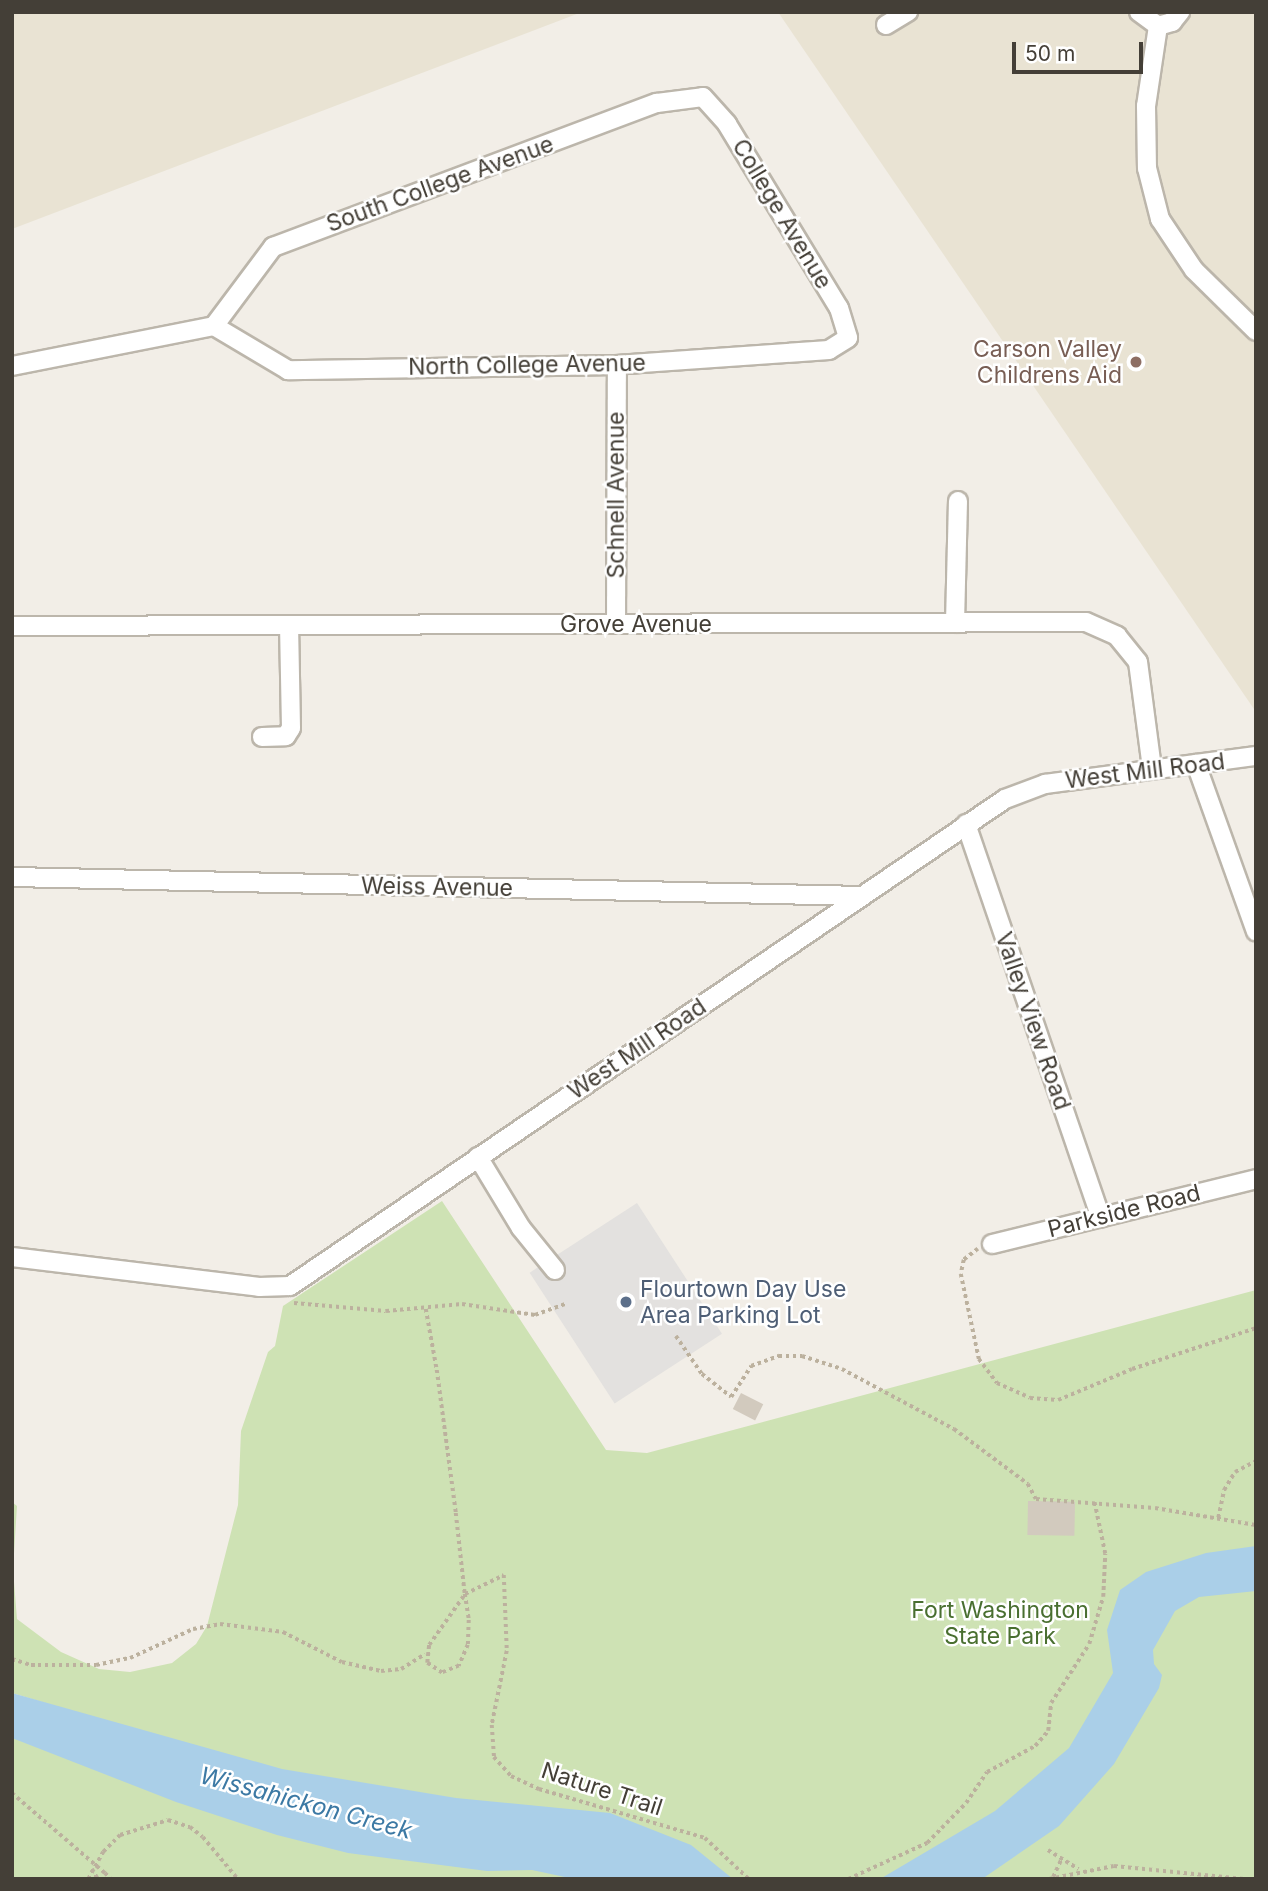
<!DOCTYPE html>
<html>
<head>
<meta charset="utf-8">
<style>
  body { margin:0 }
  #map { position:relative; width:1268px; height:1891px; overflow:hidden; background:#f2eee7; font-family:Inter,sans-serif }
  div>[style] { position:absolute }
  .education>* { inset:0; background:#e9e3d3 }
  .green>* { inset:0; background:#cee2b4 }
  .parking>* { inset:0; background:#e3e1df; transform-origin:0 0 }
  .water>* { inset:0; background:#aacfe8 }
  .building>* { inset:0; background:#d2cabe; transform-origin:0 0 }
  .path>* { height:3.5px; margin-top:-1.75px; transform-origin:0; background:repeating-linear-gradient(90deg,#bcb19e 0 3.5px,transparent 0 7px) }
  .roads { filter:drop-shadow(2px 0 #bcb6ab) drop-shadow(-2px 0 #bcb6ab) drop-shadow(0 2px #bcb6ab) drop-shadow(0 -2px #bcb6ab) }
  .minor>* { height:18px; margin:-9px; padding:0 9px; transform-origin:9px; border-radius:9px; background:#fff }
  .path-bridge>* { height:3.5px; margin-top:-1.75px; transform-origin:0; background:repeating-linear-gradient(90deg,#bcb19e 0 3.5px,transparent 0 7px) }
  .dots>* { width:19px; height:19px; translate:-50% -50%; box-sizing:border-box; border:4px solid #fff; border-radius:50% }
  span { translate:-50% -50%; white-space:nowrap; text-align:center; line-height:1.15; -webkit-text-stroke:5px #fff; paint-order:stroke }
  .street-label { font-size:23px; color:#443f37 }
  .education-label { font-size:23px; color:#785e54 }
  .right { translate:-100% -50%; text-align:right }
  .service-label { font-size:23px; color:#4e5e75 }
  .left { translate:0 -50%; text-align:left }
  .park-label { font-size:23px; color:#496f30 }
  .water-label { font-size:24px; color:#3c79a4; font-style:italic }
  .frame { position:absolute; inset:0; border:14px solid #443f37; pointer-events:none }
  .scale { position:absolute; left:1012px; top:42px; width:131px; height:32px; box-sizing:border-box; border:4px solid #443f37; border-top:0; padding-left:9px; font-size:21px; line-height:24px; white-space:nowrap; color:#443f37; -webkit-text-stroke:5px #fff; paint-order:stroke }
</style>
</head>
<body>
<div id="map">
  <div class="education">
    <i style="clip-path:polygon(12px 12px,582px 12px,12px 229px)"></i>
    <i style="clip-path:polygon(778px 12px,1256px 12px,1256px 712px)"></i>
  </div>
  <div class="green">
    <i style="clip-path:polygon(442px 1201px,606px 1450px,647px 1453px,1256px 1290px,1256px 1879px,12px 1879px,12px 1722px,191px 1747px,12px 1693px,12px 1502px,17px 1506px,13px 1569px,17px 1619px,61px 1652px,99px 1669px,130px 1672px,172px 1663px,196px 1644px,207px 1626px,238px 1505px,241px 1431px,268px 1352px,275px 1346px,283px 1306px)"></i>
  </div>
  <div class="parking">
    <i style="left:637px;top:1203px;width:156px;height:128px;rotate:57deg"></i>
  </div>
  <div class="water">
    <i style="clip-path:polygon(1256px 1546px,1256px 1591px,1199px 1597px,1175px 1611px,1153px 1650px,1154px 1664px,1162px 1675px,1159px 1688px,1114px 1764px,1059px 1826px,982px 1879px,880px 1879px,995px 1811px,1069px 1748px,1113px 1673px,1107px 1630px,1120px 1590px,1146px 1572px,1206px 1553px)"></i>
    <i style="clip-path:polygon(12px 1693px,282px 1769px,456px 1798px,610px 1813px,691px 1845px,733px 1879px,574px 1879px,532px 1870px,487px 1871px,348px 1853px,277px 1835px,176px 1802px,12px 1738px)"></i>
  </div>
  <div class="building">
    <i style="left:741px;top:1393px;width:25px;height:18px;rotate:27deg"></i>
    <i style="left:1028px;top:1501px;width:47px;height:34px;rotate:1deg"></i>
  </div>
  <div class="path">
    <i style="left:978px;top:1249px;width:18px;rotate:142deg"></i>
    <i style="left:964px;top:1260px;width:14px;rotate:102deg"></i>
    <i style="left:961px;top:1274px;width:87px;rotate:78deg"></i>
    <i style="left:979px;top:1359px;width:30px;rotate:53deg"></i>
    <i style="left:997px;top:1383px;width:36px;rotate:24deg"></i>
    <i style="left:1030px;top:1398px;width:28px;rotate:4deg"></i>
    <i style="left:1058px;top:1400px;width:80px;rotate:-22.7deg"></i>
    <i style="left:1132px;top:1369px;width:131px;rotate:-18.3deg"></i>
    <i style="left:294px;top:1303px;width:92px;rotate:5deg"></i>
    <i style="left:386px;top:1311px;width:76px;rotate:-5.3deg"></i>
    <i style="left:462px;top:1304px;width:74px;rotate:8.6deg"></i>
    <i style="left:535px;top:1315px;width:33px;rotate:-20deg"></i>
    <i style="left:426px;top:1309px;width:62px;rotate:79.8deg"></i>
    <i style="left:437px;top:1370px;width:144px;rotate:82.4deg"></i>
    <i style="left:456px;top:1513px;width:81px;rotate:83.7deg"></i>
    <i style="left:465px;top:1594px;width:26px;rotate:81deg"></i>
    <i style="left:469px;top:1620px;width:25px;rotate:92deg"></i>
    <i style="left:468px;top:1645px;width:23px;rotate:113deg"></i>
    <i style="left:459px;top:1666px;width:18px;rotate:158deg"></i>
    <i style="left:442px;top:1673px;width:18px;rotate:-146deg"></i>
    <i style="left:427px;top:1663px;width:18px;rotate:-84deg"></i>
    <i style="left:429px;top:1645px;width:62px;rotate:-54.8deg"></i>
    <i style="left:465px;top:1594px;width:43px;rotate:-26deg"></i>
    <i style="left:504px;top:1575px;width:76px;rotate:87.7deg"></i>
    <i style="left:507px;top:1651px;width:76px;rotate:101.5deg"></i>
    <i style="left:492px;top:1725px;width:32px;rotate:86deg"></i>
    <i style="left:494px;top:1757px;width:25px;rotate:48deg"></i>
    <i style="left:511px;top:1776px;width:31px;rotate:25deg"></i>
    <i style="left:539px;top:1789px;width:173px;rotate:16.4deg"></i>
    <i style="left:705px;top:1838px;width:60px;rotate:43deg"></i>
    <i style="left:676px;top:1336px;width:46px;rotate:55.6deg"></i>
    <i style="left:702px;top:1374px;width:37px;rotate:38deg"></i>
    <i style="left:731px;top:1397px;width:37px;rotate:-57deg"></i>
    <i style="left:751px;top:1366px;width:30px;rotate:-20deg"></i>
    <i style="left:779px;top:1356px;width:23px"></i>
    <i style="left:802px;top:1356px;width:42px;rotate:18deg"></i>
    <i style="left:842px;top:1369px;width:127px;rotate:28.2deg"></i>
    <i style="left:954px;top:1429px;width:92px;rotate:36.6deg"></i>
    <i style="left:1028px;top:1484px;width:17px;rotate:62deg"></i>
    <i style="left:1036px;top:1499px;width:119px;rotate:4.3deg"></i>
    <i style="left:1155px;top:1508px;width:102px;rotate:9.6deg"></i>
    <i style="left:1218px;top:1518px;width:29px;rotate:-78deg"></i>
    <i style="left:1224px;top:1490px;width:21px;rotate:-59deg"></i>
    <i style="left:1235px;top:1472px;width:24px;rotate:-28deg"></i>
    <i style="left:12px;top:1659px;width:20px;rotate:18deg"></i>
    <i style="left:31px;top:1665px;width:65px"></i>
    <i style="left:96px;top:1665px;width:35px;rotate:-12deg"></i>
    <i style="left:130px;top:1658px;width:69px;rotate:-24.7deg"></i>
    <i style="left:193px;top:1629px;width:27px;rotate:-10deg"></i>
    <i style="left:220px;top:1624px;width:64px;rotate:7.2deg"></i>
    <i style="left:283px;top:1632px;width:66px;rotate:27deg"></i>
    <i style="left:342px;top:1662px;width:40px;rotate:13deg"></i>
    <i style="left:381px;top:1671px;width:20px;rotate:-6deg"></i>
    <i style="left:401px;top:1669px;width:28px;rotate:-32deg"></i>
    <i style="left:1048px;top:1850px;width:36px;rotate:32deg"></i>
    <i style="left:92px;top:1869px;width:12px;rotate:59deg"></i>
    <i style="left:105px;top:1873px;width:8px;rotate:45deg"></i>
    <i style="left:1053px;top:1877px;width:19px;rotate:-65deg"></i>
    <i style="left:88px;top:1879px;width:31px;rotate:-61deg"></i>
    <i style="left:103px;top:1852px;width:24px;rotate:-45deg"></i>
    <i style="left:120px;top:1835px;width:50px;rotate:-17.4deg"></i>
    <i style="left:168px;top:1820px;width:23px;rotate:18deg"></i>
    <i style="left:190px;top:1827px;width:16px;rotate:38deg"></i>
    <i style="left:203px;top:1837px;width:55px;rotate:50.2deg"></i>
    <i style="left:848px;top:1879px;width:87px;rotate:-24.5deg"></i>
    <i style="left:927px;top:1843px;width:56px;rotate:-45.7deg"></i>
    <i style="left:966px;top:1803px;width:37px;rotate:-56deg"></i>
    <i style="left:987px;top:1772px;width:55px;rotate:-28.4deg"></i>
    <i style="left:1035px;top:1746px;width:20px;rotate:-49deg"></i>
    <i style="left:1048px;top:1731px;width:28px;rotate:-84deg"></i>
    <i style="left:1051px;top:1703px;width:70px;rotate:-57.2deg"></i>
    <i style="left:1089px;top:1644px;width:49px;rotate:-73.4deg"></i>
    <i style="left:1103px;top:1597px;width:43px;rotate:-87.3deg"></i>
    <i style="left:1105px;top:1554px;width:54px;rotate:-101.7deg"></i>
    <i style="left:1049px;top:1879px;width:66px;rotate:-11.3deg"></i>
    <i style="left:1114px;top:1866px;width:131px;rotate:5.7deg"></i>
  </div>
  <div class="roads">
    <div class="minor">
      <i style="left:1139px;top:12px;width:24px;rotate:36deg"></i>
      <i style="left:1158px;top:26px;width:15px;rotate:-16deg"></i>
      <i style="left:1172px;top:22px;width:13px;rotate:-51deg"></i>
      <i style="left:886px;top:25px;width:26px;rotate:-31deg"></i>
      <i style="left:1158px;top:26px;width:81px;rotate:98.5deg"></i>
      <i style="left:1146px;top:106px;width:62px;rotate:89.1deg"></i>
      <i style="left:1147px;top:168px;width:53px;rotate:75.7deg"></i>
      <i style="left:1160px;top:219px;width:61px;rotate:56.3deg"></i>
      <i style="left:1194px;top:270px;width:87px;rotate:44.5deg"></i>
      <i style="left:703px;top:97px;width:36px;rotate:48deg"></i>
      <i style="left:727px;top:124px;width:215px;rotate:58.7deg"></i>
      <i style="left:839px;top:308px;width:31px;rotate:73deg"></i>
      <i style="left:848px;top:338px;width:22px;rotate:148deg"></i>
      <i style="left:829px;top:350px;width:213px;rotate:176deg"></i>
      <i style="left:617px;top:365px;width:329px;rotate:179.1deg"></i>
      <i style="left:288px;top:370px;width:86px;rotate:-149.3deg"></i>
      <i style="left:214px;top:326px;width:99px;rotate:-53.2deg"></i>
      <i style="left:273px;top:247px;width:410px;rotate:-20.6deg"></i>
      <i style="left:657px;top:103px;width:46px;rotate:-7.4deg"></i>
      <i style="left:12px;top:366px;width:206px;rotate:-11.2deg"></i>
      <i style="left:955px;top:623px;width:122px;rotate:-88.6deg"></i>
      <i style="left:616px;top:624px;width:259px;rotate:-89.8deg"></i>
      <i style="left:12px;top:626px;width:1074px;rotate:-0.21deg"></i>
      <i style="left:1086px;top:622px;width:34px;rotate:24deg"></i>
      <i style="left:1117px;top:636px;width:33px;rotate:51deg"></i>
      <i style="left:1138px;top:662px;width:107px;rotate:82.5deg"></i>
      <i style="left:262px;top:737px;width:24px;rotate:-2deg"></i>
      <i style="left:286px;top:736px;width:9px;rotate:-58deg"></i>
      <i style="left:291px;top:728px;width:103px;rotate:-91.1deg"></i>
      <i style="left:1196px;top:764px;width:178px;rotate:70.3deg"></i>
      <i style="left:966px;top:824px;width:416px;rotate:71.1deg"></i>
      <i style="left:12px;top:877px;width:849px;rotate:1.28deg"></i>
      <i style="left:478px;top:1157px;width:83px;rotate:58.8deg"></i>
      <i style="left:521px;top:1228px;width:54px;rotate:51deg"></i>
      <i style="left:992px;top:1244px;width:272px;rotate:-13.8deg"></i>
      <i style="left:12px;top:1257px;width:249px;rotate:6.9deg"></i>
      <i style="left:259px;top:1287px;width:31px;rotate:-2deg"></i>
      <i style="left:290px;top:1286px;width:865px;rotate:-34.26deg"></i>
      <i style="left:1005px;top:799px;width:43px;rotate:-20.6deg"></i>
      <i style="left:1045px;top:784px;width:213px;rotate:-7.6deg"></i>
    </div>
  </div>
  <div class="path-bridge">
    <i style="left:12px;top:1793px;width:123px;rotate:40.7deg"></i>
  </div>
  <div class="dots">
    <i style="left:1136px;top:362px;background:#8d6e63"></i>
    <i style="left:626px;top:1302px;background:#5c6f8a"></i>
  </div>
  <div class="street-label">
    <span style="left:440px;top:184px;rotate:-20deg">South College Avenue</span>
    <span style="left:782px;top:214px;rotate:59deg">College Avenue</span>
    <span style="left:527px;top:365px;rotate:-1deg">North College Avenue</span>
    <span style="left:616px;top:495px;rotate:-90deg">Schnell Avenue</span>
    <span style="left:636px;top:624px">Grove Avenue</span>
    <span style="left:1145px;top:771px;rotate:-7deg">West Mill Road</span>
    <span style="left:437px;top:887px;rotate:1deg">Weiss Avenue</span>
    <span style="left:1033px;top:1021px;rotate:71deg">Valley View Road</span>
    <span style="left:637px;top:1049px;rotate:-34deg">West Mill Road</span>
    <span style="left:1124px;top:1211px;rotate:-14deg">Parkside Road</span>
    <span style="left:602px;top:1789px;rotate:18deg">Nature Trail</span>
  </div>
  <div class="education-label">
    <span class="right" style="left:1122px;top:362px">Carson Valley<br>Childrens Aid</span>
  </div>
  <div class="service-label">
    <span class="left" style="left:640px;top:1302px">Flourtown Day Use<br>Area Parking Lot</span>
  </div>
  <div class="park-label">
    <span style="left:1000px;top:1623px">Fort Washington<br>State Park</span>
  </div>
  <div class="water-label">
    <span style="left:306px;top:1803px;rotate:15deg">Wissahickon Creek</span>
  </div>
  <div class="frame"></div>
  <div class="scale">50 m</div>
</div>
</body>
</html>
